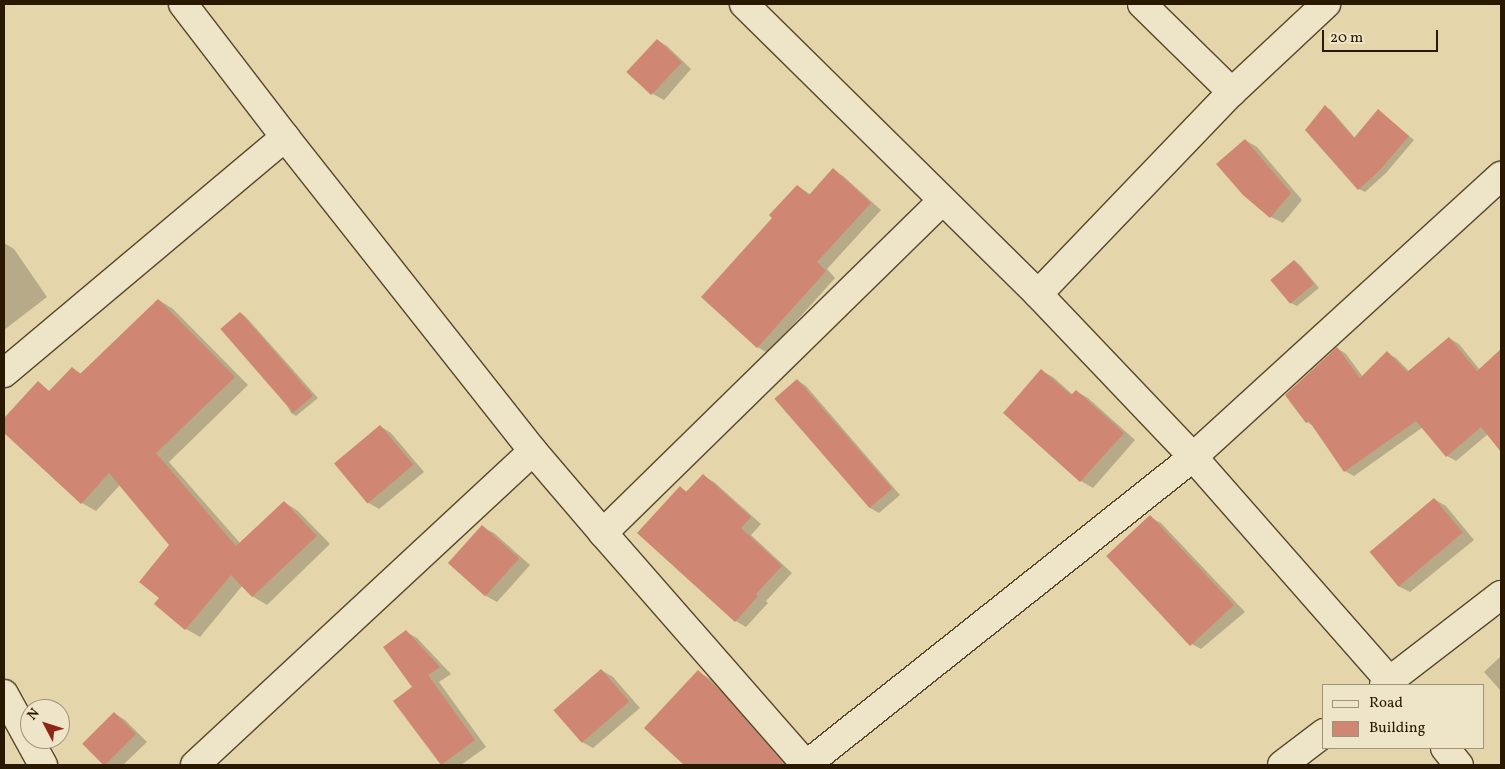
<!DOCTYPE html>
<html>
<head>
<meta charset="utf-8">
<style>
  body { margin:0 }
  #map { position:relative; width:1505px; height:769px; overflow:hidden; background:#e5d5aa; font-family:Vollkorn,serif }
  div>[style] { position:absolute }
  .shadow>* { inset:0; background:#0003 }
  .building>* { inset:0; background:#cf8773; transform-origin:0 0 }
  .roads { filter:drop-shadow(1px 0 #58482b) drop-shadow(-1px 0 #58482b) drop-shadow(0 1px #58482b) drop-shadow(0 -1px #58482b) }
  .street>* { height:28px; margin:-14px; padding:0 14px; transform-origin:14px; border-radius:14px; background:#eee4c8 }
  span { translate:-50% -50%; white-space:nowrap; text-align:center; line-height:1.15; -webkit-text-stroke:5px #eee4c8; paint-order:stroke }
  .frame { position:absolute; inset:0; border:5px solid #291901; pointer-events:none }
  .legend { position:absolute; left:1322px; top:684px; width:162px; height:65px; box-sizing:border-box; background:#eee4c8; border:1px solid #9f9378; margin:0; padding:6px 9px; list-style:none; font-size:15px; color:#291901 }
  .legend li { display:flex; align-items:center; gap:10px; height:25px }
  .legend b { width:25px; border:1px solid #9f9378 }
  .north { position:absolute; left:20px; top:699px; width:50px; height:50px; box-sizing:border-box; background:#eee4c8; border:1px solid #9f9378; border-radius:50%; rotate:310deg; font-size:14px; font-weight:700; line-height:20px; text-align:center; color:#291901 }
  .north::after { content:''; display:block; margin:auto; width:18px; height:22px; background:#8f2418; clip-path:polygon(50% 0,100% 100%,50% 72%,0 100%) }
  .scale { position:absolute; left:1322px; top:30px; width:116px; height:22px; box-sizing:border-box; border:2px solid #291901; border-top:0; padding-left:6px; font-size:15px; line-height:18px; white-space:nowrap; color:#291901; -webkit-text-stroke:4px #eee4c8; paint-order:stroke }
</style>
</head>
<body>
<div id="map">
  <div class="shadow">
    <i style="clip-path:polygon(657px 40px,667px 46px,691px 69px,664px 100px,653px 94px)"></i>
    <i style="clip-path:polygon(1326px 107px,1331px 110px,1355px 138px,1378px 111px,1414px 140px,1386px 173px,1365px 192px,1359px 189px)"></i>
    <i style="clip-path:polygon(1245px 140px,1257px 147px,1302px 200px,1283px 223px,1271px 217px)"></i>
    <i style="clip-path:polygon(833px 170px,843px 176px,881px 210px,827px 269px,835px 278px,768px 353px,757px 347px,774px 218px,798px 186px,811px 195px)"></i>
    <i style="clip-path:polygon(4px 243px,14px 249px,47px 297px,4px 330px)"></i>
    <i style="clip-path:polygon(1295px 261px,1300px 265px,1319px 288px,1297px 306px,1291px 303px)"></i>
    <i style="clip-path:polygon(159px 300px,173px 309px,248px 385px,169px 462px,240px 543px,284px 502px,298px 511px,330px 544px,267px 605px,252px 596px,242px 586px,200px 637px,186px 629px,161px 598px,171px 545px,120px 485px,96px 511px,82px 503px,4px 431px,4px 420px,33px 388px,44px 388px,51px 392px,72px 368px,82px 374px)"></i>
    <i style="clip-path:polygon(241px 313px,246px 317px,318px 398px,296px 416px,291px 413px)"></i>
    <i style="clip-path:polygon(1449px 338px,1459px 344px,1480px 370px,1501px 351px,1501px 450px,1488px 434px,1456px 461px,1447px 456px,1423px 427px,1354px 476px,1345px 471px,1313px 426px,1307px 422px,1337px 348px,1346px 354px,1363px 377px,1387px 353px,1396px 358px,1410px 372px)"></i>
    <i style="clip-path:polygon(1042px 371px,1053px 377px,1073px 395px,1076px 391px,1088px 398px,1135px 440px,1093px 488px,1081px 481px,1004px 413px)"></i>
    <i style="clip-path:polygon(797px 380px,806px 386px,900px 495px,879px 513px,870px 508px)"></i>
    <i style="clip-path:polygon(380px 426px,391px 433px,424px 472px,379px 509px,367px 502px,335px 463px)"></i>
    <i style="clip-path:polygon(703px 476px,714px 482px,761px 524px,751px 535px,792px 573px,766px 601px,768px 603px,746px 627px,736px 621px,680px 488px,688px 492px)"></i>
    <i style="clip-path:polygon(1434px 499px,1446px 506px,1474px 540px,1410px 592px,1398px 586px,1371px 551px)"></i>
    <i style="clip-path:polygon(1150px 517px,1161px 523px,1245px 612px,1201px 649px,1190px 643px)"></i>
    <i style="clip-path:polygon(482px 527px,494px 533px,530px 565px,497px 602px,486px 596px)"></i>
    <i style="clip-path:polygon(406px 632px,417px 638px,451px 674px,439px 682px,486px 747px,461px 765px,441px 764px,414px 687px)"></i>
    <i style="clip-path:polygon(1501px 656px,1501px 691px,1484px 672px)"></i>
    <i style="clip-path:polygon(601px 670px,613px 677px,640px 708px,593px 748px,582px 742px)"></i>
    <i style="clip-path:polygon(698px 672px,714px 681px,738px 703px,792px 765px,686px 765px,646px 728px)"></i>
    <i style="clip-path:polygon(114px 713px,125px 720px,147px 742px,123px 765px,107px 765px,84px 744px)"></i>
  </div>
  <div class="building">
    <i style="left:657px;top:39px;width:34px;height:45px;rotate:43deg"></i>
    <i style="clip-path:polygon(1325px 105px,1354px 138px,1378px 109px,1409px 136px,1380px 170px,1358px 190px,1305px 130px)"></i>
    <i style="clip-path:polygon(1245px 139px,1291px 193px,1270px 218px,1243px 195px,1216px 164px)"></i>
    <i style="clip-path:polygon(833px 168px,871px 203px,817px 262px,826px 271px,757px 348px,701px 297px,772px 218px,769px 215px,797px 185px,809px 195px)"></i>
    <i style="left:1294px;top:260px;width:31px;height:31px;rotate:50deg"></i>
    <i style="clip-path:polygon(158px 299px,235px 377px,156px 453px,236px 546px,284px 501px,317px 536px,252px 597px,231px 575px,185px 630px,154px 604px,159px 598px,139px 582px,169px 545px,109px 473px,81px 504px,4px 433px,4px 418px,38px 381px,49px 391px,72px 367px,80px 374px)"></i>
    <i style="left:240px;top:312px;width:111px;height:26px;rotate:49deg"></i>
    <i style="clip-path:polygon(1449px 337px,1477px 371px,1501px 349px,1501px 452px,1481px 427px,1446px 457px,1416px 421px,1344px 472px,1309px 421px,1306px 423px,1285px 395px,1337px 347px,1360px 378px,1387px 351px,1407px 372px)"></i>
    <i style="clip-path:polygon(1041px 369px,1071px 395px,1076px 390px,1124px 433px,1080px 482px,1003px 413px)"></i>
    <i style="left:797px;top:379px;width:145px;height:30px;rotate:49deg"></i>
    <i style="left:380px;top:425px;width:52px;height:60px;rotate:50deg"></i>
    <i style="clip-path:polygon(703px 474px,751px 517px,741px 528px,782px 566px,756px 594px,758px 596px,735px 622px,637px 533px,680px 486px,686px 492px)"></i>
    <i style="left:1434px;top:498px;width:45px;height:84px;rotate:50deg"></i>
    <i style="left:1150px;top:515px;width:123px;height:60px;rotate:47deg"></i>
    <i style="left:482px;top:525px;width:50px;height:51px;rotate:42deg"></i>
    <i style="clip-path:polygon(406px 630px,440px 667px,428px 675px,475px 740px,441px 765px,393px 701px,412px 687px,383px 647px)"></i>
    <i style="left:601px;top:669px;width:43px;height:63px;rotate:49deg"></i>
    <i style="clip-path:polygon(698px 670px,722px 692px,785px 765px,684px 765px,644px 728px)"></i>
    <i style="left:114px;top:712px;width:31px;height:45px;rotate:45deg"></i>
  </div>
  <div class="roads">
    <div class="street">
      <i style="left:183px;top:4px;width:168px;rotate:52.5deg"></i>
      <i style="left:285px;top:137px;width:400px;rotate:51.7deg"></i>
      <i style="left:533px;top:451px;width:108px;rotate:49.5deg"></i>
      <i style="left:603px;top:533px;width:308px;rotate:48.8deg"></i>
      <i style="left:744px;top:4px;width:413px;rotate:44.6deg"></i>
      <i style="left:1038px;top:294px;width:225px;rotate:46.4deg"></i>
      <i style="left:1193px;top:457px;width:303px;rotate:48.7deg"></i>
      <i style="left:1142px;top:4px;width:126px;rotate:44.4deg"></i>
      <i style="left:1038px;top:294px;width:280px;rotate:-46.2deg"></i>
      <i style="left:1232px;top:92px;width:129px;rotate:-43.1deg"></i>
      <i style="left:4px;top:373px;width:367px;rotate:-40deg"></i>
      <i style="left:603px;top:533px;width:474px;rotate:-44.4deg"></i>
      <i style="left:1384px;top:685px;width:148px;rotate:-37.6deg"></i>
      <i style="left:4px;top:694px;width:81px;rotate:61.2deg"></i>
      <i style="left:1445px;top:748px;width:22px;rotate:51deg"></i>
      <i style="left:195px;top:765px;width:461px;rotate:-42.9deg"></i>
      <i style="left:806px;top:765px;width:495px;rotate:-38.5deg"></i>
      <i style="left:1193px;top:457px;width:417px;rotate:-42.4deg"></i>
      <i style="left:1282px;top:765px;width:53px;rotate:-37.3deg"></i>
    </div>
  </div>
  <div class="frame"></div>
  <ul class="legend">
  <li><b style="height:6px;background:#eee4c8"></b>Road</li>
  <li><b style="height:14px;background:#cf8773"></b>Building</li>
  </ul>
  <div class="north">N</div>
  <div class="scale">20 m</div>
</div>
</body>
</html>
